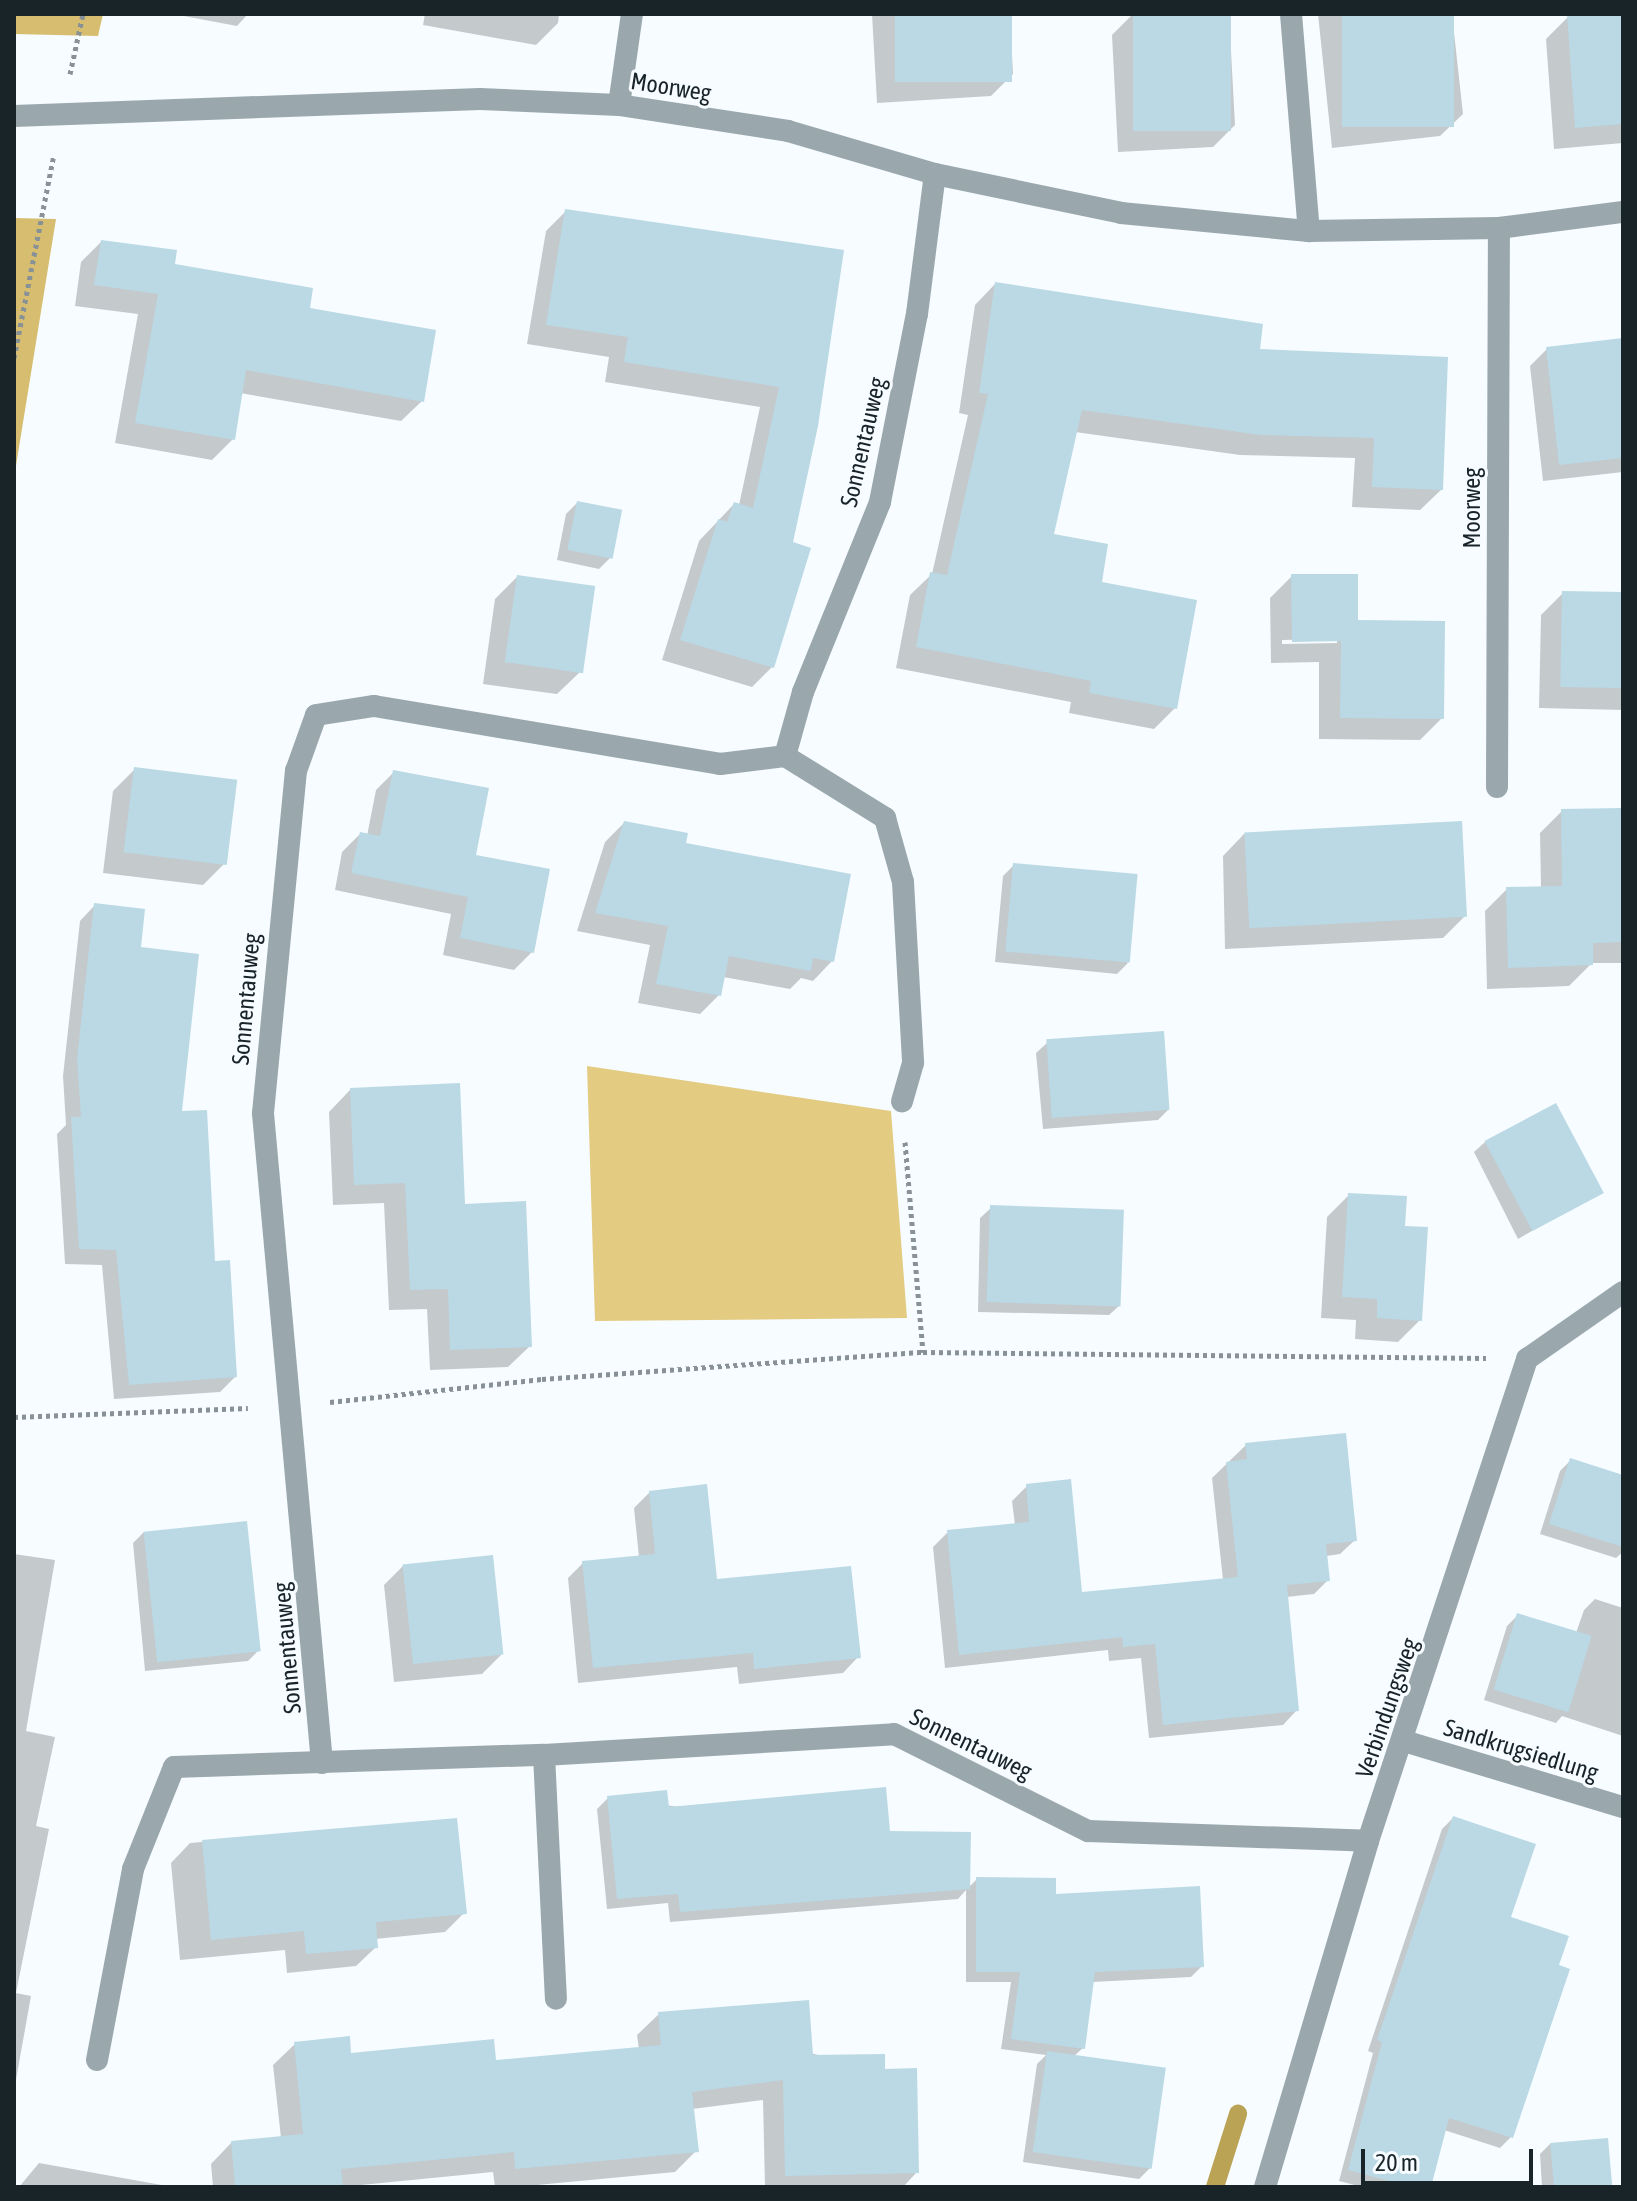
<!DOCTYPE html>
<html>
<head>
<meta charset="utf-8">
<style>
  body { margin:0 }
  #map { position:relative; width:1637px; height:2201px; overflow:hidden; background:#f6fcff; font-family:"Asap Condensed",sans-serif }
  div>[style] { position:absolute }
  .green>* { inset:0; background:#e3cb81 }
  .forest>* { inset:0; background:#d6bd6f }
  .shadow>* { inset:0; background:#0003 }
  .stream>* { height:18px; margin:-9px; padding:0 9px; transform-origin:9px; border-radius:9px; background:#bba356 }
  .building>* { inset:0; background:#bad9e5; transform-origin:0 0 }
  .path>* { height:5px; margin-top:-2.5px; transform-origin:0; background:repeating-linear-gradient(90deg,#889195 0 4px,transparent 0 8px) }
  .minor>* { height:22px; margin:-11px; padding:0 11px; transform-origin:11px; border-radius:11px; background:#9aa8ad }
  span { translate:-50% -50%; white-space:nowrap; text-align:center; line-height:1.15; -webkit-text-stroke:6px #f6fcff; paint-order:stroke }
  .street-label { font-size:24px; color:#182428 }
  .frame { position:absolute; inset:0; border:16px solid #182428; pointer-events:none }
  .scale { position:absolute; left:1361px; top:2149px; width:172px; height:36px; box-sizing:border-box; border:4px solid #182428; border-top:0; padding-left:10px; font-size:24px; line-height:28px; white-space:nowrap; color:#182428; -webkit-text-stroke:6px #f6fcff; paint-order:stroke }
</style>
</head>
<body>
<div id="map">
  <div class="green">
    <i style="clip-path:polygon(587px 1066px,891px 1111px,907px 1318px,595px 1321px)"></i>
  </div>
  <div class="forest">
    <i style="clip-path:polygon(14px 14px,103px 14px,98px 36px,14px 34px)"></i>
    <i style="clip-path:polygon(14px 218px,56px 219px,14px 478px)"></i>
  </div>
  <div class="shadow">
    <i style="clip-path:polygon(173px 14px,248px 14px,237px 26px)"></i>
    <i style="clip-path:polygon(425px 14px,559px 14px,558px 23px,536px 45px,423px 25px)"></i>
    <i style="clip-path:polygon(872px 14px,1010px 14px,1013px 74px,991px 96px,877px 103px)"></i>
    <i style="clip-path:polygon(1133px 14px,1229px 14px,1235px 125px,1213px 147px,1118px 152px,1112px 35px)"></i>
    <i style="clip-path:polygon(1318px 14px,1452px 14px,1463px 114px,1440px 136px,1332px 148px)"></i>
    <i style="clip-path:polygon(1623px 14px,1623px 143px,1554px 149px,1546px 39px,1568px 17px)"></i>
    <i style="clip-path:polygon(566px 211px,841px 252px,772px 667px,752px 687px,662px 660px,699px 541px,734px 504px,739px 505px,760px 407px,605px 382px,609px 357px,527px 344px,546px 231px)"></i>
    <i style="clip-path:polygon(101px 242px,307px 310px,422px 401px,401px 421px,240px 393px,233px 439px,212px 460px,115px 443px,138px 314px,75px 306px,81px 262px)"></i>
    <i style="clip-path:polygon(995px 284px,1258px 351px,1446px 359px,1441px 490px,1420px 510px,1352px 507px,1355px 458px,1240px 455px,1075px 432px,1052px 536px,1100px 584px,1175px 708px,1154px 729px,1069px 713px,1071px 702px,896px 668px,910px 595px,932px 574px,968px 415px,959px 413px,975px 305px)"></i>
    <i style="clip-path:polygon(1623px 340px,1623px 472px,1543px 481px,1530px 366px,1547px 349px)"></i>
    <i style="clip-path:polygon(577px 503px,610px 558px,599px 569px,557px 560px,566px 514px)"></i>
    <i style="clip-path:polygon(evenodd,1292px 576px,1356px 622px,1442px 718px,1420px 740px,1319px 739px,1319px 662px,1271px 663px,1270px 598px,1292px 576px,1337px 639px,1337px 643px,1282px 644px,1282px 640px,1337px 639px)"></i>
    <i style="clip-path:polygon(517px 577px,580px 672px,557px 694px,483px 684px,495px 599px)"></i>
    <i style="clip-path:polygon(1563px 593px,1623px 594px,1623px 710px,1539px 708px,1541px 615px)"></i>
    <i style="clip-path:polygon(135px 769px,225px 863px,203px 885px,103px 873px,113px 791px)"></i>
    <i style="clip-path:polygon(394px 772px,474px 856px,532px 952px,514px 970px,443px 955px,451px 914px,335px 890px,342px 852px,360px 834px,367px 836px,376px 790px)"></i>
    <i style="clip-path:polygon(1623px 810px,1623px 963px,1592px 963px,1569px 986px,1487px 989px,1485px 911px,1507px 889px,1541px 888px,1540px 833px,1562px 811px)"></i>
    <i style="clip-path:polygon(624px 823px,683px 845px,832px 961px,813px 981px,801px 978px,790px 989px,723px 977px,719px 995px,700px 1014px,638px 1003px,650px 945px,577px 931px,605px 842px)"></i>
    <i style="clip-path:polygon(1245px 833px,1465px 916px,1443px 938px,1225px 949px,1223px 856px)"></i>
    <i style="clip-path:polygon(1014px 865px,1128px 963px,1117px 974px,995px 962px,1003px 876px)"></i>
    <i style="clip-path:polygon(95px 905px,138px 949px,235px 1377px,220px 1392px,114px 1399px,102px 1265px,65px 1264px,57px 1134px,66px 1125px,63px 1076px,80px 921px)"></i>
    <i style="clip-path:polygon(1047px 1043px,1168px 1110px,1158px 1120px,1043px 1129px,1036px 1053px)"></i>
    <i style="clip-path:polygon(350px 1090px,463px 1206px,530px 1346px,508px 1367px,430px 1370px,427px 1309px,389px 1310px,384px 1203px,333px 1205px,329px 1112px)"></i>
    <i style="clip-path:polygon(1485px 1142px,1600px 1192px,1518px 1239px,1474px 1152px)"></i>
    <i style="clip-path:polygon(1349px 1195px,1403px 1228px,1420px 1320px,1398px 1342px,1355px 1339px,1356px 1320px,1321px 1318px,1327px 1217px)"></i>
    <i style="clip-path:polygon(991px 1208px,1120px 1305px,1109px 1315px,978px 1312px,980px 1218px)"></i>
    <i style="clip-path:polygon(1246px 1445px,1355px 1540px,1340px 1554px,1326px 1556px,1328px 1580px,1314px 1594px,1286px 1597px,1297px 1710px,1283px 1725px,1149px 1738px,1141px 1658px,1109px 1661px,1108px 1650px,945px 1668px,933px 1547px,948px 1532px,1015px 1525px,1012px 1501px,1027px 1486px,1080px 1594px,1223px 1580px,1212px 1478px)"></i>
    <i style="clip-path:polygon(1571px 1460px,1623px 1477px,1623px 1552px,1616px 1558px,1540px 1534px,1560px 1471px)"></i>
    <i style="clip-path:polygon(650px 1492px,715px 1581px,858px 1657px,843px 1673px,739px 1684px,737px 1667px,578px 1683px,568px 1578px,583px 1563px,639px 1557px,634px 1508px)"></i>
    <i style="clip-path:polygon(144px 1532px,259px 1650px,248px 1661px,145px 1671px,133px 1543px)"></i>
    <i style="clip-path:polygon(14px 1554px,55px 1560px,26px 1731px,55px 1737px,36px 1826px,49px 1829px,16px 1993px,31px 1996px,14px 2091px)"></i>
    <i style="clip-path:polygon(403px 1566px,501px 1655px,482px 1674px,394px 1682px,384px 1585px)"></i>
    <i style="clip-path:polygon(1595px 1599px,1623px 1608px,1623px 1736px,1562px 1716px,1556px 1723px,1484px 1700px,1507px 1626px,1518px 1615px,1576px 1633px,1584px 1610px)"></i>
    <i style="clip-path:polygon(608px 1798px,889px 1833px,968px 1888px,977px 1879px,1054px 1896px,1202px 1966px,1191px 1977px,1092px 1982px,1083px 2048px,1073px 2057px,1150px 2168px,1139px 2179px,1023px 2162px,1037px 2064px,1046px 2055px,1001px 2049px,1011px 1982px,966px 1982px,966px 1890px,958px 1899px,670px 1922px,668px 1903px,607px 1909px,597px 1809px)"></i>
    <i style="clip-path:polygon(1453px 1818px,1509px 1918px,1511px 2137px,1500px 2148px,1444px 2130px,1429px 2187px,1362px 2187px,1339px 2181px,1373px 2053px,1368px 2051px,1442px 1829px)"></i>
    <i style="clip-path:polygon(455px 1820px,464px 1913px,445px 1932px,375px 1939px,376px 1947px,356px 1966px,287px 1973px,285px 1950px,180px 1960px,171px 1863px,190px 1843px)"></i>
    <i style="clip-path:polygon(659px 2014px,884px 2072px,917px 2172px,903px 2187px,765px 2187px,763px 2100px,692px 2109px,696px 2151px,675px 2172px,516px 2187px,495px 2187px,493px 2172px,341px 2187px,213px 2187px,211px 2164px,232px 2142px,281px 2138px,273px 2065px,295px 2044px,350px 2055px,494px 2063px,639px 2049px,637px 2035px)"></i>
    <i style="clip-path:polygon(1551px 2143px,1610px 2187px,1542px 2187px,1540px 2154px)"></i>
    <i style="clip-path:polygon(39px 2163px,173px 2187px,19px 2187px)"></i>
  </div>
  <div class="stream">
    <i style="left:1215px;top:2187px;width:77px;rotate:-72.5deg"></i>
  </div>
  <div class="building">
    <i style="left:895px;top:14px;width:117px;height:68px"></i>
    <i style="left:1133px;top:14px;width:98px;height:117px"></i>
    <i style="left:1342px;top:14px;width:112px;height:113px"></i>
    <i style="clip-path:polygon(1567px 14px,1623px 14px,1623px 124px,1575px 128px)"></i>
    <i style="clip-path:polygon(565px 209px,844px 250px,818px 426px,793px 542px,811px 548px,774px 668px,680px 640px,718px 519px,727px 522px,734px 502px,753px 508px,779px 387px,624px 362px,628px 337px,546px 325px)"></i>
    <i style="clip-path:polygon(101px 240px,177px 250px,175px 264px,313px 288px,310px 308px,436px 330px,424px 402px,246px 370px,235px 440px,135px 423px,158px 294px,94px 285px)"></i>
    <i style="clip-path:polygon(995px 282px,1263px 324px,1260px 349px,1448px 357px,1443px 490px,1372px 487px,1374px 438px,1261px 435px,1082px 410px,1054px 534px,1108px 544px,1102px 582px,1197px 600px,1177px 709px,1089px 693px,1091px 681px,916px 647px,930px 572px,947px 575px,988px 394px,979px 393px)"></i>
    <i style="clip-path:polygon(1623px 338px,1623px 458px,1559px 465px,1546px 347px)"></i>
    <i style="left:577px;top:501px;width:46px;height:50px;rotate:11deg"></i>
    <i style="clip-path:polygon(1291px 574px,1358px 574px,1358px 620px,1445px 621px,1444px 719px,1340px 718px,1341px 641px,1292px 642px)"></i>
    <i style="left:517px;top:575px;width:79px;height:88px;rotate:8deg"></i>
    <i style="left:1562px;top:591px;width:61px;height:96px;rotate:1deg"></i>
    <i style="left:134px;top:767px;width:104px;height:86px;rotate:7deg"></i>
    <i style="clip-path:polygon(393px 770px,489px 788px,476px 855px,550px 869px,534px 953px,460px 938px,468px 897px,351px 873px,360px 832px,380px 836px)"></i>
    <i style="clip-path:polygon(1623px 808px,1623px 942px,1593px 943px,1593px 965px,1508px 968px,1506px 887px,1562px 886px,1561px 809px)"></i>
    <i style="clip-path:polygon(624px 821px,688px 833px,686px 843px,851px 874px,834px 962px,813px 958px,811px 971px,729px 956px,721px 996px,656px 984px,668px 926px,595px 913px)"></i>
    <i style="left:1462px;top:821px;width:96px;height:218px;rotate:87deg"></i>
    <i style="left:1013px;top:863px;width:125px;height:89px;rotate:5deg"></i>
    <i style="clip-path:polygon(94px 903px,145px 909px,141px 947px,199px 954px,182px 1111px,207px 1110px,215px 1261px,230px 1260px,237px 1377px,129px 1385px,116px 1250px,79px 1249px,71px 1117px,81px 1117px,77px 1059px)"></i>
    <i style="left:1164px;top:1031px;width:79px;height:118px;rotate:86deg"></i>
    <i style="clip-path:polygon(460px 1083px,465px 1204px,526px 1201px,532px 1347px,450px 1350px,448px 1289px,410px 1290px,405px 1183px,354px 1185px,350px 1088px)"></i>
    <i style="left:1556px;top:1103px;width:102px;height:81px;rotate:62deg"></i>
    <i style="clip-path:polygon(1348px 1193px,1407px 1196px,1405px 1226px,1428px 1227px,1422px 1321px,1377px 1318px,1377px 1299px,1342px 1297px)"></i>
    <i style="left:990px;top:1205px;width:134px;height:97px;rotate:2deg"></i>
    <i style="clip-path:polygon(1346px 1433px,1357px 1541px,1326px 1544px,1330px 1581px,1287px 1585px,1299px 1711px,1163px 1725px,1155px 1644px,1123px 1647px,1122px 1637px,959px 1655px,947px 1530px,1029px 1522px,1026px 1484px,1071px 1479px,1082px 1592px,1238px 1577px,1226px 1462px,1247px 1459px,1245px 1443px)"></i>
    <i style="clip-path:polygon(1570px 1458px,1623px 1475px,1623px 1547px,1549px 1524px)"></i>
    <i style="clip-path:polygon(707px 1484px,717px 1579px,851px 1566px,861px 1658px,754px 1669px,753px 1653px,593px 1668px,582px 1561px,655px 1554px,649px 1491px)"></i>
    <i style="left:247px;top:1521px;width:131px;height:104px;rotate:84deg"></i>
    <i style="left:493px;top:1555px;width:100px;height:91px;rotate:84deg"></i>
    <i style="left:1517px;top:1613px;width:78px;height:80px;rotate:17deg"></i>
    <i style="clip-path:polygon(886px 1787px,890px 1831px,971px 1832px,970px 1889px,680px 1912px,678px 1894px,617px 1899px,607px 1796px,667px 1790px,669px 1807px)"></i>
    <i style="clip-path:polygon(1453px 1816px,1536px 1844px,1511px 1917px,1569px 1936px,1559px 1965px,1570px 1969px,1513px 2138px,1449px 2118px,1431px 2187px,1412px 2187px,1348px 2170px,1382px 2042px,1377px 2040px)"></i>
    <i style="clip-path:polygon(457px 1818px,467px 1914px,376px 1922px,378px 1948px,306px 1954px,304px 1931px,211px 1940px,202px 1840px)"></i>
    <i style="clip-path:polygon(976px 1877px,1056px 1878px,1056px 1894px,1200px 1886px,1204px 1967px,1095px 1972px,1085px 2049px,1011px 2039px,1020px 1972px,976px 1972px)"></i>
    <i style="clip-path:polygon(809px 2000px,813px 2055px,885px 2054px,885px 2069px,917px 2068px,919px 2173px,785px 2176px,783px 2080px,692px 2092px,699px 2152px,515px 2169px,514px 2152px,341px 2169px,343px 2187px,235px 2187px,231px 2141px,303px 2134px,294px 2042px,350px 2036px,351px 2053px,494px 2039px,496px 2060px,661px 2045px,658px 2012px)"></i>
    <i style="left:1047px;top:2051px;width:120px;height:102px;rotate:8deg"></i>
    <i style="left:1608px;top:2138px;width:49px;height:58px;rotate:85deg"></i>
  </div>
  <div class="path">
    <i style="left:70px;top:74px;width:61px;rotate:-77.8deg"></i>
    <i style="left:14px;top:358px;width:207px;rotate:-78.9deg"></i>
    <i style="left:905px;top:1142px;width:211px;rotate:85.1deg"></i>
    <i style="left:330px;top:1402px;width:213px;rotate:-6.2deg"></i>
    <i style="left:542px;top:1379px;width:382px;rotate:-4.1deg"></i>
    <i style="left:923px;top:1352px;width:563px;rotate:0.61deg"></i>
    <i style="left:14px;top:1417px;width:234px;rotate:-2.2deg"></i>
  </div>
  <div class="minor">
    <i style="left:1291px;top:14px;width:218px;rotate:85.3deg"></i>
    <i style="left:619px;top:105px;width:92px;rotate:-81.9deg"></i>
    <i style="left:14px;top:116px;width:466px;rotate:-2.1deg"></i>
    <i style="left:480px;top:99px;width:139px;rotate:2.5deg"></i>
    <i style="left:619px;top:105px;width:171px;rotate:8.7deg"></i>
    <i style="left:788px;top:131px;width:153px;rotate:16.3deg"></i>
    <i style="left:935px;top:174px;width:190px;rotate:11.8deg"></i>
    <i style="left:1121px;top:213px;width:189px;rotate:5.5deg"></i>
    <i style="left:1309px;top:231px;width:190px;rotate:-0.9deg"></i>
    <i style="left:1499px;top:228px;width:125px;rotate:-7.4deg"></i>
    <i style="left:785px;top:756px;width:66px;rotate:-74.3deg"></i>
    <i style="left:803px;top:692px;width:205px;rotate:-67.9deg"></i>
    <i style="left:880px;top:502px;width:192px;rotate:-78.9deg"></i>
    <i style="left:917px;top:314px;width:141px;rotate:-82.7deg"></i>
    <i style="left:1497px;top:787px;width:559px;rotate:-89.8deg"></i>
    <i style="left:1404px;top:1741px;width:229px;rotate:16.8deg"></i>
    <i style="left:544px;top:1755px;width:244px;rotate:87.2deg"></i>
    <i style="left:322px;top:1763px;width:653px;rotate:-95.19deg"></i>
    <i style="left:263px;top:1113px;width:344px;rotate:-84.5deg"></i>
    <i style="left:296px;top:771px;width:59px;rotate:-70.3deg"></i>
    <i style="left:316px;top:715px;width:59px;rotate:-8.8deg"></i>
    <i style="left:374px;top:706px;width:351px;rotate:9.5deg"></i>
    <i style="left:720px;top:764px;width:65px;rotate:-7deg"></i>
    <i style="left:785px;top:756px;width:118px;rotate:31.8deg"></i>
    <i style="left:885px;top:818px;width:66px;rotate:74.3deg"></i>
    <i style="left:903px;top:882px;width:181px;rotate:86.8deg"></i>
    <i style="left:913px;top:1063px;width:40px;rotate:106deg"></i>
    <i style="left:97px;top:2060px;width:194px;rotate:-79.3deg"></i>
    <i style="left:133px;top:1869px;width:110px;rotate:-68.1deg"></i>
    <i style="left:174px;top:1767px;width:370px;rotate:-1.9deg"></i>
    <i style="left:544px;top:1755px;width:351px;rotate:-3.4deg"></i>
    <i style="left:894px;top:1734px;width:217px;rotate:26.6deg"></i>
    <i style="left:1088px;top:1831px;width:280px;rotate:2deg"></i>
    <i style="left:1265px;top:2187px;width:361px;rotate:-73.4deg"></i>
    <i style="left:1368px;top:1841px;width:508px;rotate:-71.74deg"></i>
    <i style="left:1527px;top:1359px;width:117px;rotate:-34.9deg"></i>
  </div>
  <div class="street-label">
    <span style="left:671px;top:87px;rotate:9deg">Moorweg</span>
    <span style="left:863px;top:442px;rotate:-77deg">Sonnentauweg</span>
    <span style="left:1472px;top:508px;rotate:-90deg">Moorweg</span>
    <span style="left:246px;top:999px;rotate:-85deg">Sonnentauweg</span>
    <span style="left:287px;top:1648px;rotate:-95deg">Sonnentauweg</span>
    <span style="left:1387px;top:1708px;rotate:-71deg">Verbindungsweg</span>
    <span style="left:971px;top:1744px;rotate:26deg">Sonnentauweg</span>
    <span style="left:1521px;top:1750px;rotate:17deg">Sandkrugsiedlung</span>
  </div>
  <div class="frame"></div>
  <div class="scale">20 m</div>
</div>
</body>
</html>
